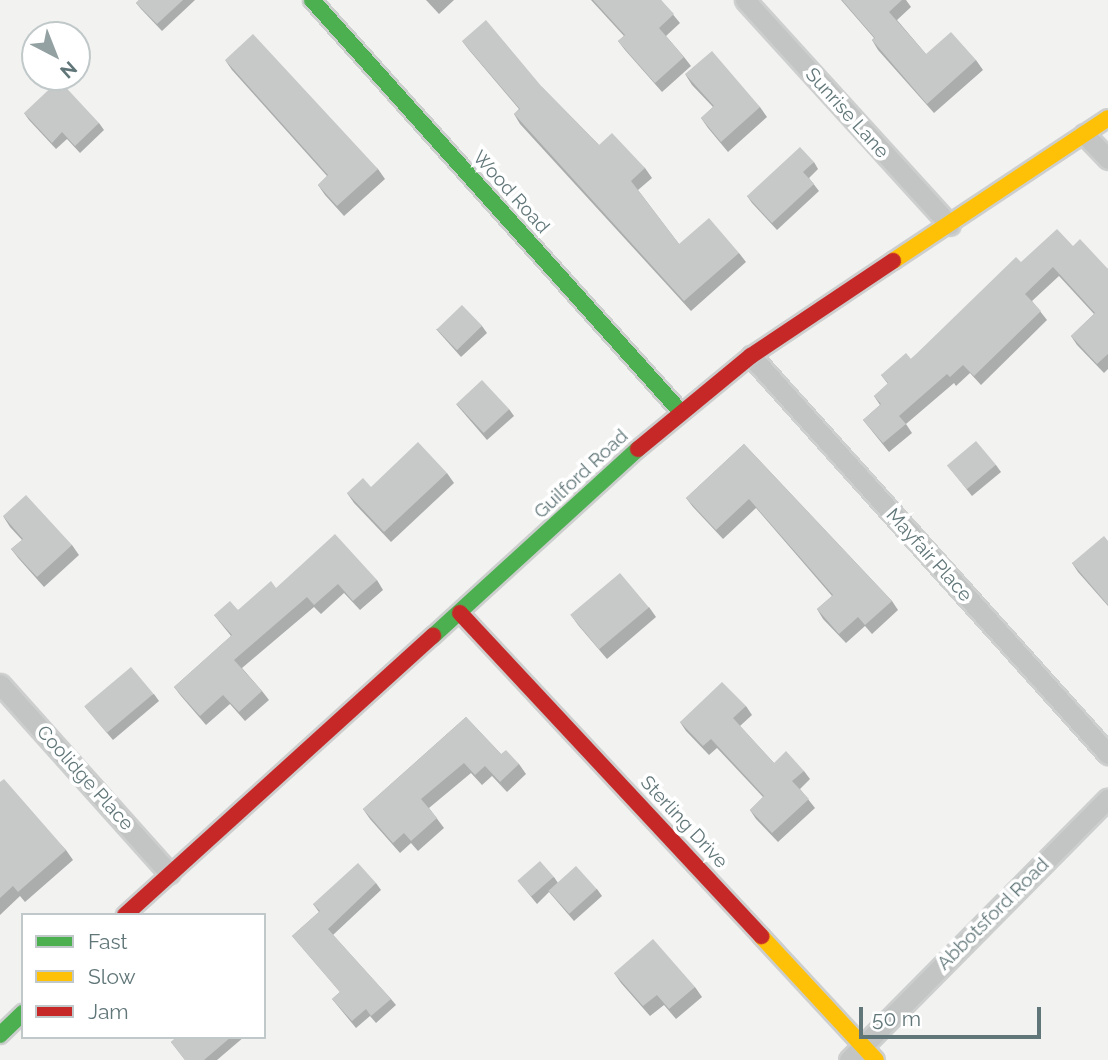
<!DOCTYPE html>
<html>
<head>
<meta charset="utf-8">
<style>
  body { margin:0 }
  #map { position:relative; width:1108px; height:1060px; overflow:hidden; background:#f2f2f1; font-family:Raleway,sans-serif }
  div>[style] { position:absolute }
  .roads { filter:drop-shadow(2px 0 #cdcece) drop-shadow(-2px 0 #cdcece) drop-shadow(0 2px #cdcece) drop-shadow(0 -2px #cdcece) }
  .street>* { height:19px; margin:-9.5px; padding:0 9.5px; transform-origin:9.5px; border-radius:9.5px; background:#c3c5c5 }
  .fast>* { height:16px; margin:-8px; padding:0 8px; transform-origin:8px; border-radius:8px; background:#4caf50 }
  .slow>* { height:16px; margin:-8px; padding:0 8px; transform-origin:8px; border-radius:8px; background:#ffc107 }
  .jam>* { height:16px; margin:-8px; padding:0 8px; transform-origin:8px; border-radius:8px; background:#c62828 }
  .wall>* { inset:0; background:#abadad }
  .building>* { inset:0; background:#c7c9c9; transform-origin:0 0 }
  span { translate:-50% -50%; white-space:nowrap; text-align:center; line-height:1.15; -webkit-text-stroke:7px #fff; paint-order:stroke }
  .street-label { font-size:19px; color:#617679 }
  .legend { position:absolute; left:21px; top:913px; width:245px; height:126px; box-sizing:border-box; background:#fff; border:2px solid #c0c8c9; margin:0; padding:9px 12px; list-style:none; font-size:21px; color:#617679 }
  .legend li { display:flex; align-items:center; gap:14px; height:35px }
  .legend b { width:35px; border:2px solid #c0c8c9 }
  .north { position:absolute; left:21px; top:21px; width:70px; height:70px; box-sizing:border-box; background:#fff; border:2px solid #c0c8c9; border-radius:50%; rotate:138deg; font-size:19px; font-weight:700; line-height:28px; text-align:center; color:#617679 }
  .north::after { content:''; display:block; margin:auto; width:24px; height:32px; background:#94a1a3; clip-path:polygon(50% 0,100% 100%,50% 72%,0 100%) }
  .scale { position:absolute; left:859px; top:1007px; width:182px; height:32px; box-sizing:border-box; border:4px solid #617679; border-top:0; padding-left:9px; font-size:21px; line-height:24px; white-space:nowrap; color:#617679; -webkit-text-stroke:5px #fff; paint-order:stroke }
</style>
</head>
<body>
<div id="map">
  <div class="roads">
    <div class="street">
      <i style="left:745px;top:0;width:304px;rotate:47.7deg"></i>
      <i style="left:1084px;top:134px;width:35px;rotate:46deg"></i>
      <i style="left:751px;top:356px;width:535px;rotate:48.11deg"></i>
      <i style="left:0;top:684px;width:254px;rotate:48.2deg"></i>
      <i style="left:849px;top:1060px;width:368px;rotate:-45.3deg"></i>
    </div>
    <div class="fast">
      <i style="left:312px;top:0;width:552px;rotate:48.16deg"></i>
      <i style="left:433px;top:636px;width:277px;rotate:-42.4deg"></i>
      <i style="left:0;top:1035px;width:32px;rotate:-44deg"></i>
    </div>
    <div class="slow">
      <i style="left:893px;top:261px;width:258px;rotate:-33.6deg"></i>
      <i style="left:761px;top:936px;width:169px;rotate:47.2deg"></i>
    </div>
    <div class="jam">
      <i style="left:638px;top:449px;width:146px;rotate:-39.5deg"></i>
      <i style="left:751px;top:356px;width:171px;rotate:-33.8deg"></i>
      <i style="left:460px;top:613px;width:442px;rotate:47deg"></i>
      <i style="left:125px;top:915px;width:416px;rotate:-42.2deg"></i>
    </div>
  </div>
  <div class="wall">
    <i style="clip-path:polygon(139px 0,195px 0,162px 31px,141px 9px,136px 3px)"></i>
    <i style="clip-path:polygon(426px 0,454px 0,439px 14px)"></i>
    <i style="clip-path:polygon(591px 0,661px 0,680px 23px,666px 36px,684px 57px,691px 66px,662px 92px,625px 50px,618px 41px,624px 36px)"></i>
    <i style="clip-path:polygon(841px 0,906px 0,911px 7px,897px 20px,926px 54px,976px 60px,983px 70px,934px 113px,878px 50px,872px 40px,874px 38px)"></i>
    <i style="clip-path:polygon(462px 41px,542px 87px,599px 145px,645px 168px,652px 178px,638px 190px,679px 244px,739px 253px,746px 262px,691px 311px,520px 124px,514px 114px,519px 109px,469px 50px)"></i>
    <i style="clip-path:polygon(225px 60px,378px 169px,385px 179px,344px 216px,325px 195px,318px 185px,327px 176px,232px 70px)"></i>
    <i style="clip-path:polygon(685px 74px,760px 107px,767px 117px,728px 152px,708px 128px,701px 118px,713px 107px,692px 85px)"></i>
    <i style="clip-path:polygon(24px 113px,99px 123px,104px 130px,80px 153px,67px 139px,56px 149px,29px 120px)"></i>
    <i style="clip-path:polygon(814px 162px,818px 169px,809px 178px,819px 191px,777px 230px,752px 203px,747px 196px)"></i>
    <i style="clip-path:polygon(1073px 246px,1108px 269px,1108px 369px,1104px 373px,1077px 345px,1071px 336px,1094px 314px,1059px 276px,1032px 301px,1047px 320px,981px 385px,970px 373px,956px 386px,954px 383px,906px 424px,912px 433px,889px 452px,863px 420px,880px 405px,874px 396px,888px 384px,881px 375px,911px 359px,1021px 262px)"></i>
    <i style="clip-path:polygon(482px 326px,487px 333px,461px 357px,436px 329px)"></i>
    <i style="clip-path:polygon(456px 404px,509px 409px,514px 416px,487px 440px)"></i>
    <i style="clip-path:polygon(744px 444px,892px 601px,898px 610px,872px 634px,865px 626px,846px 643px,823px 619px,817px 609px,832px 596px,756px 508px,723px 539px,693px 507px,686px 498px)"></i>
    <i style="clip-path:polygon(996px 465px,1001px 472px,972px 496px,948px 466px)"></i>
    <i style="clip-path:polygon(447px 473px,454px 483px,391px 542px,354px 503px,347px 493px,371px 487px)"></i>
    <i style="clip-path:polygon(3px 516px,72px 545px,79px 555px,44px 587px,19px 559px,11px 549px,22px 540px,10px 527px)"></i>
    <i style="clip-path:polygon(1108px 541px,1108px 606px,1078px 572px,1072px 563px)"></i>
    <i style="clip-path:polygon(377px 580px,383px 590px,360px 610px,344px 593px,321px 614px,314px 607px,242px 668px,262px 691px,269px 700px,245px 721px,230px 704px,206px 725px,181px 696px,174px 687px,231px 636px,214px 615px,238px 610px,276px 588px)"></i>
    <i style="clip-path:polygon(649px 607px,656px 617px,607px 659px,578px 625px,571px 615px)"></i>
    <i style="clip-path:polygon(154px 694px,159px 701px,113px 740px,85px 707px)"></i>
    <i style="clip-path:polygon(746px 706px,752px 715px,740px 726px,774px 763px,804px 771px,810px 779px,800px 789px,815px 808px,778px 842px,756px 819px,750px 810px,763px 797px,717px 748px,709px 755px,686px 731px,680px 722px)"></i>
    <i style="clip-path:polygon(466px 717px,501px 754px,519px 764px,526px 774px,507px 792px,492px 776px,482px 785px,471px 773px,429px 808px,444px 828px,418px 851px,411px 843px,400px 853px,370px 819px,363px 809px)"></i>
    <i style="clip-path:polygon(0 782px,66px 850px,73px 860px,25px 902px,20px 896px,0 915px)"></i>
    <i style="clip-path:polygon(554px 877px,558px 883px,597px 889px,602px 896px,574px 921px,549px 892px,537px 904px,518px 881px)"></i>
    <i style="clip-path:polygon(376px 883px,381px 890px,333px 935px,391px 999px,396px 1005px,376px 1023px,370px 1016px,356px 1028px,332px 999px,340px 992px,292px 936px,319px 912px,313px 904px)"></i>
    <i style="clip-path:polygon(614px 973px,695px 987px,702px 997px,676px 1019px,664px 1005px,650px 1016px,621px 983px)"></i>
    <i style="clip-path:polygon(177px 1037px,244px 1037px,217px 1060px,185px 1060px,171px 1042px)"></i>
  </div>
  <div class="building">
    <i style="clip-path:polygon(139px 0,183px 0,157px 24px,136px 3px)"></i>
    <i style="clip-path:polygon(593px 0,661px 0,674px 14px,659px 28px,684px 57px,655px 83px,618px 41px,625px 35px)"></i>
    <i style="clip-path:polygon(842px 0,902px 0,889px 12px,926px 54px,951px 32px,976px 60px,927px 104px,872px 40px,875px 38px)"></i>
    <i style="clip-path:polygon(486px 20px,542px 87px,599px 145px,612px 133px,645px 168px,631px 181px,679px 244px,709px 218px,739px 253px,684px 301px,514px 114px,520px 109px,462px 41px)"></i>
    <i style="clip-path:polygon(253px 34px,378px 169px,337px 206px,318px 185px,328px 175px,225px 60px)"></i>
    <i style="clip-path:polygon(712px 51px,760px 107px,721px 142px,701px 118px,714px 106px,685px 74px)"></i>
    <i style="clip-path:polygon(59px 80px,99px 123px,75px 146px,62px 132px,52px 143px,24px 113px)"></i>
    <i style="clip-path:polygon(800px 147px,814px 162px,803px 172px,814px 184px,772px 223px,747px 196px)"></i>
    <i style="clip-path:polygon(1057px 229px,1073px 246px,1080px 239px,1108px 269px,1108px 354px,1097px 364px,1071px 336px,1095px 313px,1053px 267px,1025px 294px,1041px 311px,974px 376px,963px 365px,950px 377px,947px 374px,899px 416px,906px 424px,883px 443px,863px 420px,881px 404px,874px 396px,888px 383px,881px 375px,906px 353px,911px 359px,1016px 257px,1021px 262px)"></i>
    <i style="left:462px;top:305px;width:29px;height:35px;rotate:46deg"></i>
    <i style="left:482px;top:380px;width:40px;height:35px;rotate:47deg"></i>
    <i style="left:976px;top:441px;width:31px;height:38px;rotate:50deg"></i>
    <i style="clip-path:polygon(418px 442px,447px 473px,384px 532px,347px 493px,363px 478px,371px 487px)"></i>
    <i style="clip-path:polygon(744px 444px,892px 601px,865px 625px,858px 617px,839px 634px,817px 609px,833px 595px,749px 499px,716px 530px,686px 498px)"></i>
    <i style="clip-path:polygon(26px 495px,72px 545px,37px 577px,11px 549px,23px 539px,3px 516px)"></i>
    <i style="clip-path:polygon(335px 534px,377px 580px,353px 601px,338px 584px,314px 605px,307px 597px,234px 660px,262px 691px,239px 712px,223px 695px,200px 716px,174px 687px,232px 635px,214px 615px,230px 601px,238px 610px,271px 581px,276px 588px)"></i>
    <i style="clip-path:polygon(1104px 536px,1108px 541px,1108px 605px,1072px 563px)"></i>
    <i style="left:620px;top:573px;width:45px;height:65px;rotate:50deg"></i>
    <i style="left:131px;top:667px;width:35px;height:61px;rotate:50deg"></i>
    <i style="clip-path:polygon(722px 682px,746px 706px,733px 718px,774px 763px,786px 751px,804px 771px,792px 781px,809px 799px,772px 833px,750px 810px,764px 796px,711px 739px,703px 746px,680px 722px)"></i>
    <i style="clip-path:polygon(466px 717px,501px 754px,506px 750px,519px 764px,500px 782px,485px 766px,475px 775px,464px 763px,421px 799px,437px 818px,411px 841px,404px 833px,393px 843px,363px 809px)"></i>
    <i style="clip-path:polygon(4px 779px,66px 850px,18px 892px,13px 886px,0 898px,0 782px)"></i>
    <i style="left:540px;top:861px;width:21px;height:30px;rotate:49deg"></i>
    <i style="clip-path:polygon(358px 863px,376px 883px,328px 929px,391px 999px,371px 1016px,366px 1009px,352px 1021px,332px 999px,340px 992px,292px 936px,320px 911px,313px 904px)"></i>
    <i style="left:576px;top:866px;width:31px;height:37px;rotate:48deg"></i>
    <i style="clip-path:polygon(653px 939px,695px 987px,669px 1009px,657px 995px,643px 1006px,614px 973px)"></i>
    <i style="clip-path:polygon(177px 1037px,231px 1037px,204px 1060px,185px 1060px,171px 1042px)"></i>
  </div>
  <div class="street-label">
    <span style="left:847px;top:113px;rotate:48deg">Sunrise Lane</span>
    <span style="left:511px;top:192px;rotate:48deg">Wood Road</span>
    <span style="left:581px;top:474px;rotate:-43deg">Guilford Road</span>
    <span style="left:929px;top:555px;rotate:48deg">Mayfair Place</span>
    <span style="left:85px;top:778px;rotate:48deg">Coolidge Place</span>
    <span style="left:684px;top:822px;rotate:47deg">Sterling Drive</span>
    <span style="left:993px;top:914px;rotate:-45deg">Abbotsford Road</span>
  </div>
  <ul class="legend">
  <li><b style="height:9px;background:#4caf50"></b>Fast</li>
  <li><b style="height:9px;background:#ffc107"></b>Slow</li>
  <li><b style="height:9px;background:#c62828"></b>Jam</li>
  </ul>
  <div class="north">N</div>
  <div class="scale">50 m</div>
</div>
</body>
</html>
